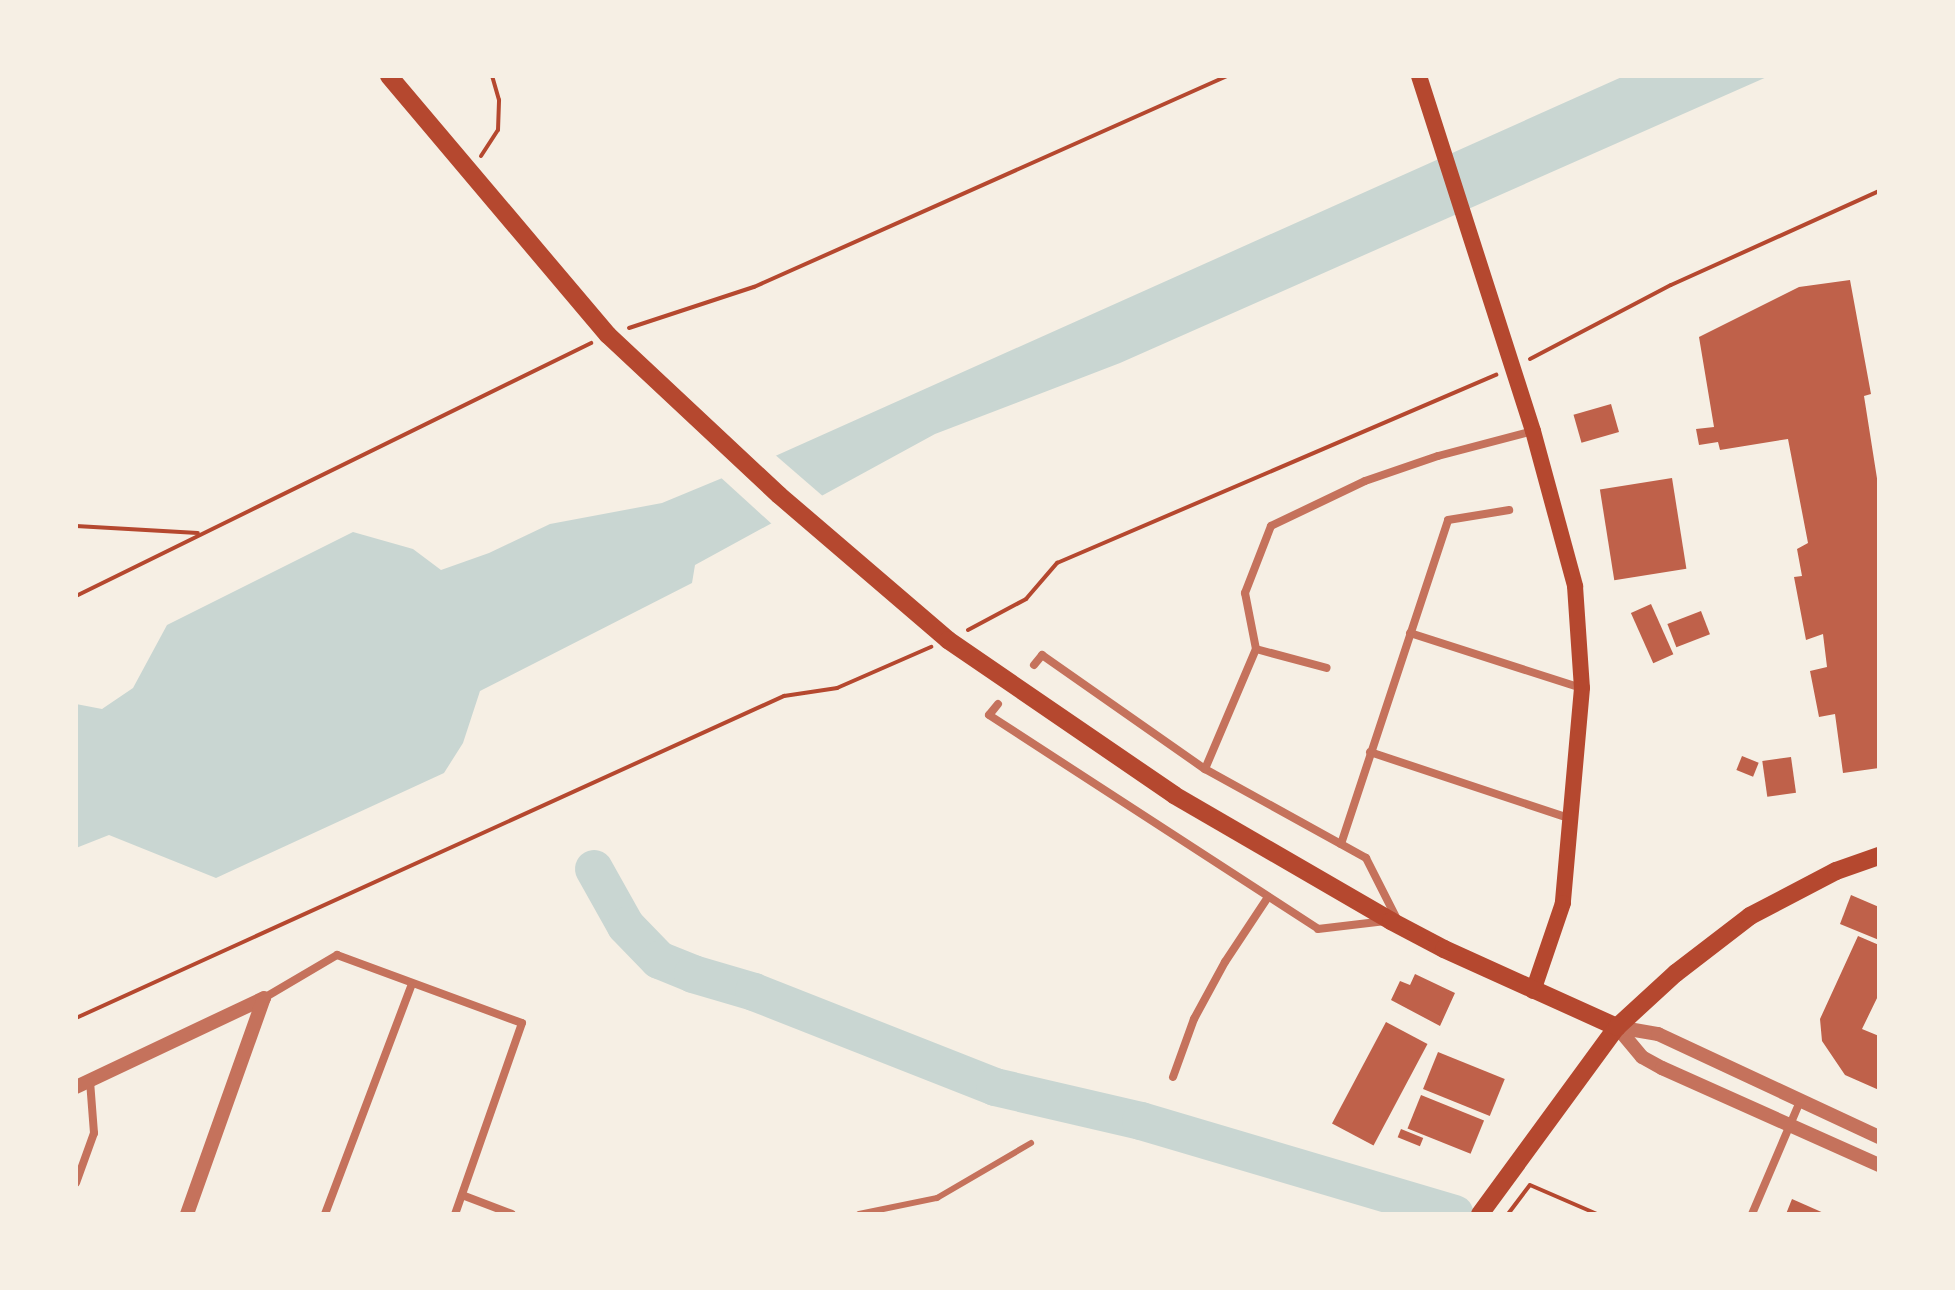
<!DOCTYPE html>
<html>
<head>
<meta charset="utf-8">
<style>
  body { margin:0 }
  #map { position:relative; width:1955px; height:1290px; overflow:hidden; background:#f6efe4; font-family:"Asap Condensed",sans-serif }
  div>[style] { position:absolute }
  .water>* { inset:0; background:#c9d6d2 }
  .pier>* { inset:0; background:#f6efe4 }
  .river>* { height:38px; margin:-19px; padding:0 19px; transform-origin:19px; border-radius:19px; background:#c9d6d2 }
  .building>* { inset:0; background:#bf614a; transform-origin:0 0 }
  .path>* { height:4px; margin:-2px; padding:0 2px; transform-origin:2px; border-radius:2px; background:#b5482f }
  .service>* { height:6px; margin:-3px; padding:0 3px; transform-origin:3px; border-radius:3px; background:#c5725c }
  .minor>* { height:8px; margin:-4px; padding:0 4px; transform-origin:4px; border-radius:4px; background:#c5725c }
  .tertiary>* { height:14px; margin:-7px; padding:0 7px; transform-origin:7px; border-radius:7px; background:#c5725c }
  .secondary>* { height:16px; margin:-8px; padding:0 8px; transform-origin:8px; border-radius:8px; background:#b5482f }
  .trunk>* { height:18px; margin:-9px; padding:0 9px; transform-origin:9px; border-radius:9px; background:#b5482f }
  span { translate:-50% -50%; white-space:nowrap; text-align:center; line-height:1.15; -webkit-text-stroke:6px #f6efe4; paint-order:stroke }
  .frame { position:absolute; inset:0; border:78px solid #f6efe4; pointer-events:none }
</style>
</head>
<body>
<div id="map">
  <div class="water">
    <i style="clip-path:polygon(1624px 76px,1769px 76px,1120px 363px,935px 434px,695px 565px,692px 583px,480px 691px,463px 743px,444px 773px,216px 878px,109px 835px,76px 848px,76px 704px,102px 709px,133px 688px,167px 625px,353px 532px,413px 549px,441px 570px,489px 553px,550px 524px,662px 503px,773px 457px)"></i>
  </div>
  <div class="pier">
    <i style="clip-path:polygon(773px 453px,825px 498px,774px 526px,718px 475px)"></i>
  </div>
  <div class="river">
    <i style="left:594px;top:869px;width:65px;rotate:60.7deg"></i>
    <i style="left:626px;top:926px;width:47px;rotate:45.9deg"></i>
    <i style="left:659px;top:960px;width:37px;rotate:22deg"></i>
    <i style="left:693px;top:974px;width:64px;rotate:16.4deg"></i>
    <i style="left:754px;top:992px;width:259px;rotate:21.5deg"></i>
    <i style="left:995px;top:1087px;width:150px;rotate:13.1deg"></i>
    <i style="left:1141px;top:1121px;width:327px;rotate:16.5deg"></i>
  </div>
  <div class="building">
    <i style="clip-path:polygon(1850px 280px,1871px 394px,1864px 396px,1879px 491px,1879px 768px,1843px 773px,1835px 714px,1819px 717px,1810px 671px,1827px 667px,1823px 634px,1806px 640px,1794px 577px,1802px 576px,1797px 549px,1808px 543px,1788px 439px,1720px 450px,1718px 442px,1699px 445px,1696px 429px,1714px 427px,1699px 337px,1799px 287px)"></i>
    <i style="left:1611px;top:404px;width:29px;height:39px;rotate:74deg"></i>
    <i style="left:1672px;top:478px;width:92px;height:73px;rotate:81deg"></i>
    <i style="left:1651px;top:604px;width:55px;height:22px;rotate:66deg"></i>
    <i style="left:1701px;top:611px;width:25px;height:36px;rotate:69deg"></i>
    <i style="left:1742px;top:756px;width:18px;height:15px;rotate:22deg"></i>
    <i style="left:1791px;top:757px;width:36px;height:29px;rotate:82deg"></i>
    <i style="clip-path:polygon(1851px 895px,1879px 907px,1879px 940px,1840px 924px)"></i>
    <i style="clip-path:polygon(1858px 936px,1879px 945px,1879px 994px,1862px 1029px,1879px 1036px,1879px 1090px,1845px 1075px,1822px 1041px,1820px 1019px)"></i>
    <i style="clip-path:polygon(1415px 974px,1455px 993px,1440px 1026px,1391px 1000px,1400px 981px,1410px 985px)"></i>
    <i style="left:1386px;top:1022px;width:47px;height:115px;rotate:28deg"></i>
    <i style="left:1438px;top:1052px;width:72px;height:40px;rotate:22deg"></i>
    <i style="left:1421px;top:1095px;width:68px;height:36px;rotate:22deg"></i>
    <i style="left:1401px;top:1129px;width:24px;height:9px;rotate:22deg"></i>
    <i style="clip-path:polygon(1792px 1199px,1826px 1214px,1786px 1214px)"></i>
  </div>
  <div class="path">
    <i style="left:481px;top:156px;width:31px;rotate:-57deg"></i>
    <i style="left:498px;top:130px;width:30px;rotate:-88deg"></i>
    <i style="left:499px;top:100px;width:25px;rotate:-106deg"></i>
    <i style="left:629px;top:328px;width:132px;rotate:-18.2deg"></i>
    <i style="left:754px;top:287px;width:518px;rotate:-24.04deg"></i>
    <i style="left:1530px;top:359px;width:159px;rotate:-27.7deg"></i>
    <i style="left:1671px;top:285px;width:228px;rotate:-24.3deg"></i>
    <i style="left:76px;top:526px;width:122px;rotate:3.3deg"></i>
    <i style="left:76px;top:596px;width:574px;rotate:-26.16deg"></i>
    <i style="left:968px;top:630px;width:66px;rotate:-28.1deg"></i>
    <i style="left:1026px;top:599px;width:48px;rotate:-49.3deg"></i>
    <i style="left:1057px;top:563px;width:478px;rotate:-23.2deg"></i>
    <i style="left:76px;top:1018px;width:778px;rotate:-24.46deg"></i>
    <i style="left:784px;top:696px;width:54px;rotate:-8.6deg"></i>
    <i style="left:837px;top:688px;width:103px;rotate:-23.6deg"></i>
    <i style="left:1508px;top:1214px;width:36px;rotate:-53deg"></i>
    <i style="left:1530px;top:1185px;width:73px;rotate:23.4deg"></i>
  </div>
  <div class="service">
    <i style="left:859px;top:1214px;width:80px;rotate:-11.6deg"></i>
    <i style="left:937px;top:1198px;width:109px;rotate:-30.3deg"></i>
  </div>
  <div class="minor">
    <i style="left:1410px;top:633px;width:180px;rotate:17.8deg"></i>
    <i style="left:1256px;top:649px;width:73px;rotate:15deg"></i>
    <i style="left:1034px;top:665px;width:13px;rotate:-51deg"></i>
    <i style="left:1042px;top:655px;width:199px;rotate:35deg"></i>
    <i style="left:1205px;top:769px;width:184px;rotate:28.9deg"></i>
    <i style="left:1366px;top:858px;width:71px;rotate:63.1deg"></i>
    <i style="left:998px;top:704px;width:14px;rotate:129deg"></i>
    <i style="left:989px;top:715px;width:392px;rotate:33deg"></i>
    <i style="left:1318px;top:929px;width:68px;rotate:-6.7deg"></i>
    <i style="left:1370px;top:752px;width:212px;rotate:18.4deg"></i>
    <i style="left:1205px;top:769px;width:130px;rotate:-67deg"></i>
    <i style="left:1256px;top:649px;width:57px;rotate:-101.1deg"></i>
    <i style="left:1245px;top:593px;width:72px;rotate:-68.8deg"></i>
    <i style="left:1271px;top:526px;width:104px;rotate:-25.6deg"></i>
    <i style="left:1365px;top:481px;width:77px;rotate:-18.9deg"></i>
    <i style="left:1438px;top:456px;width:98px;rotate:-14.7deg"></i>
    <i style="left:1341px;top:844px;width:341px;rotate:-71.7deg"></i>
    <i style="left:1448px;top:520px;width:62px;rotate:-9.3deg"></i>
    <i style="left:264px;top:998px;width:85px;rotate:-30.5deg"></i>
    <i style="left:337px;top:955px;width:197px;rotate:20.2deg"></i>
    <i style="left:522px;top:1023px;width:202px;rotate:109.3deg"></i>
    <i style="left:1173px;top:1077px;width:62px;rotate:-70.1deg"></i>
    <i style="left:1194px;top:1019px;width:65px;rotate:-61.5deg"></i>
    <i style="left:1225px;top:962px;width:78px;rotate:-56.5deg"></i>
    <i style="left:76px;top:1183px;width:53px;rotate:-70.2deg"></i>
    <i style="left:94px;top:1133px;width:52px;rotate:-94.4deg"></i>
    <i style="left:462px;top:1195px;width:53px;rotate:20.8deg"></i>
    <i style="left:325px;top:1214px;width:246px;rotate:-69.3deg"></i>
    <i style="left:1752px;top:1214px;width:125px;rotate:-66.9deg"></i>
  </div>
  <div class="tertiary">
    <i style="left:1617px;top:1027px;width:39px;rotate:50deg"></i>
    <i style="left:1642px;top:1057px;width:23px;rotate:29deg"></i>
    <i style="left:1662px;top:1068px;width:238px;rotate:24.1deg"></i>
    <i style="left:1617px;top:1027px;width:42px;rotate:9.7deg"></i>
    <i style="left:1658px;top:1034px;width:244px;rotate:25deg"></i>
    <i style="left:76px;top:1087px;width:208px;rotate:-25.3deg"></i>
    <i style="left:187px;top:1214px;width:229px;rotate:-70.4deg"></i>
  </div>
  <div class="secondary">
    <i style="left:1419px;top:76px;width:373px;rotate:72.2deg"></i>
    <i style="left:1533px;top:431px;width:161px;rotate:74.8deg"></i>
    <i style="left:1575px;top:586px;width:102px;rotate:86.1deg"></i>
    <i style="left:1582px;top:688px;width:216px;rotate:95.1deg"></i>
    <i style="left:1563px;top:903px;width:93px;rotate:108.8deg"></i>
  </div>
  <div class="trunk">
    <i style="left:389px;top:76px;width:339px;rotate:49.8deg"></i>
    <i style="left:608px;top:335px;width:234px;rotate:43.1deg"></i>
    <i style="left:779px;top:495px;width:223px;rotate:40.6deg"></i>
    <i style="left:948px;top:640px;width:274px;rotate:34.4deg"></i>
    <i style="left:1174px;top:795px;width:251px;rotate:30.1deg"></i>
    <i style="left:1391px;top:921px;width:60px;rotate:27.8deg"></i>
    <i style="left:1444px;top:949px;width:190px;rotate:24.3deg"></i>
    <i style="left:1480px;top:1214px;width:232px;rotate:-53.8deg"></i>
    <i style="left:1617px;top:1027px;width:80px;rotate:-42.5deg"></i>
    <i style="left:1676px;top:973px;width:93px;rotate:-37.6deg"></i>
    <i style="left:1750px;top:916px;width:97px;rotate:-27.6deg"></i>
    <i style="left:1836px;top:871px;width:46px;rotate:-19.2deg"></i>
  </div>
  <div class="frame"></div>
</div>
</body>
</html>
